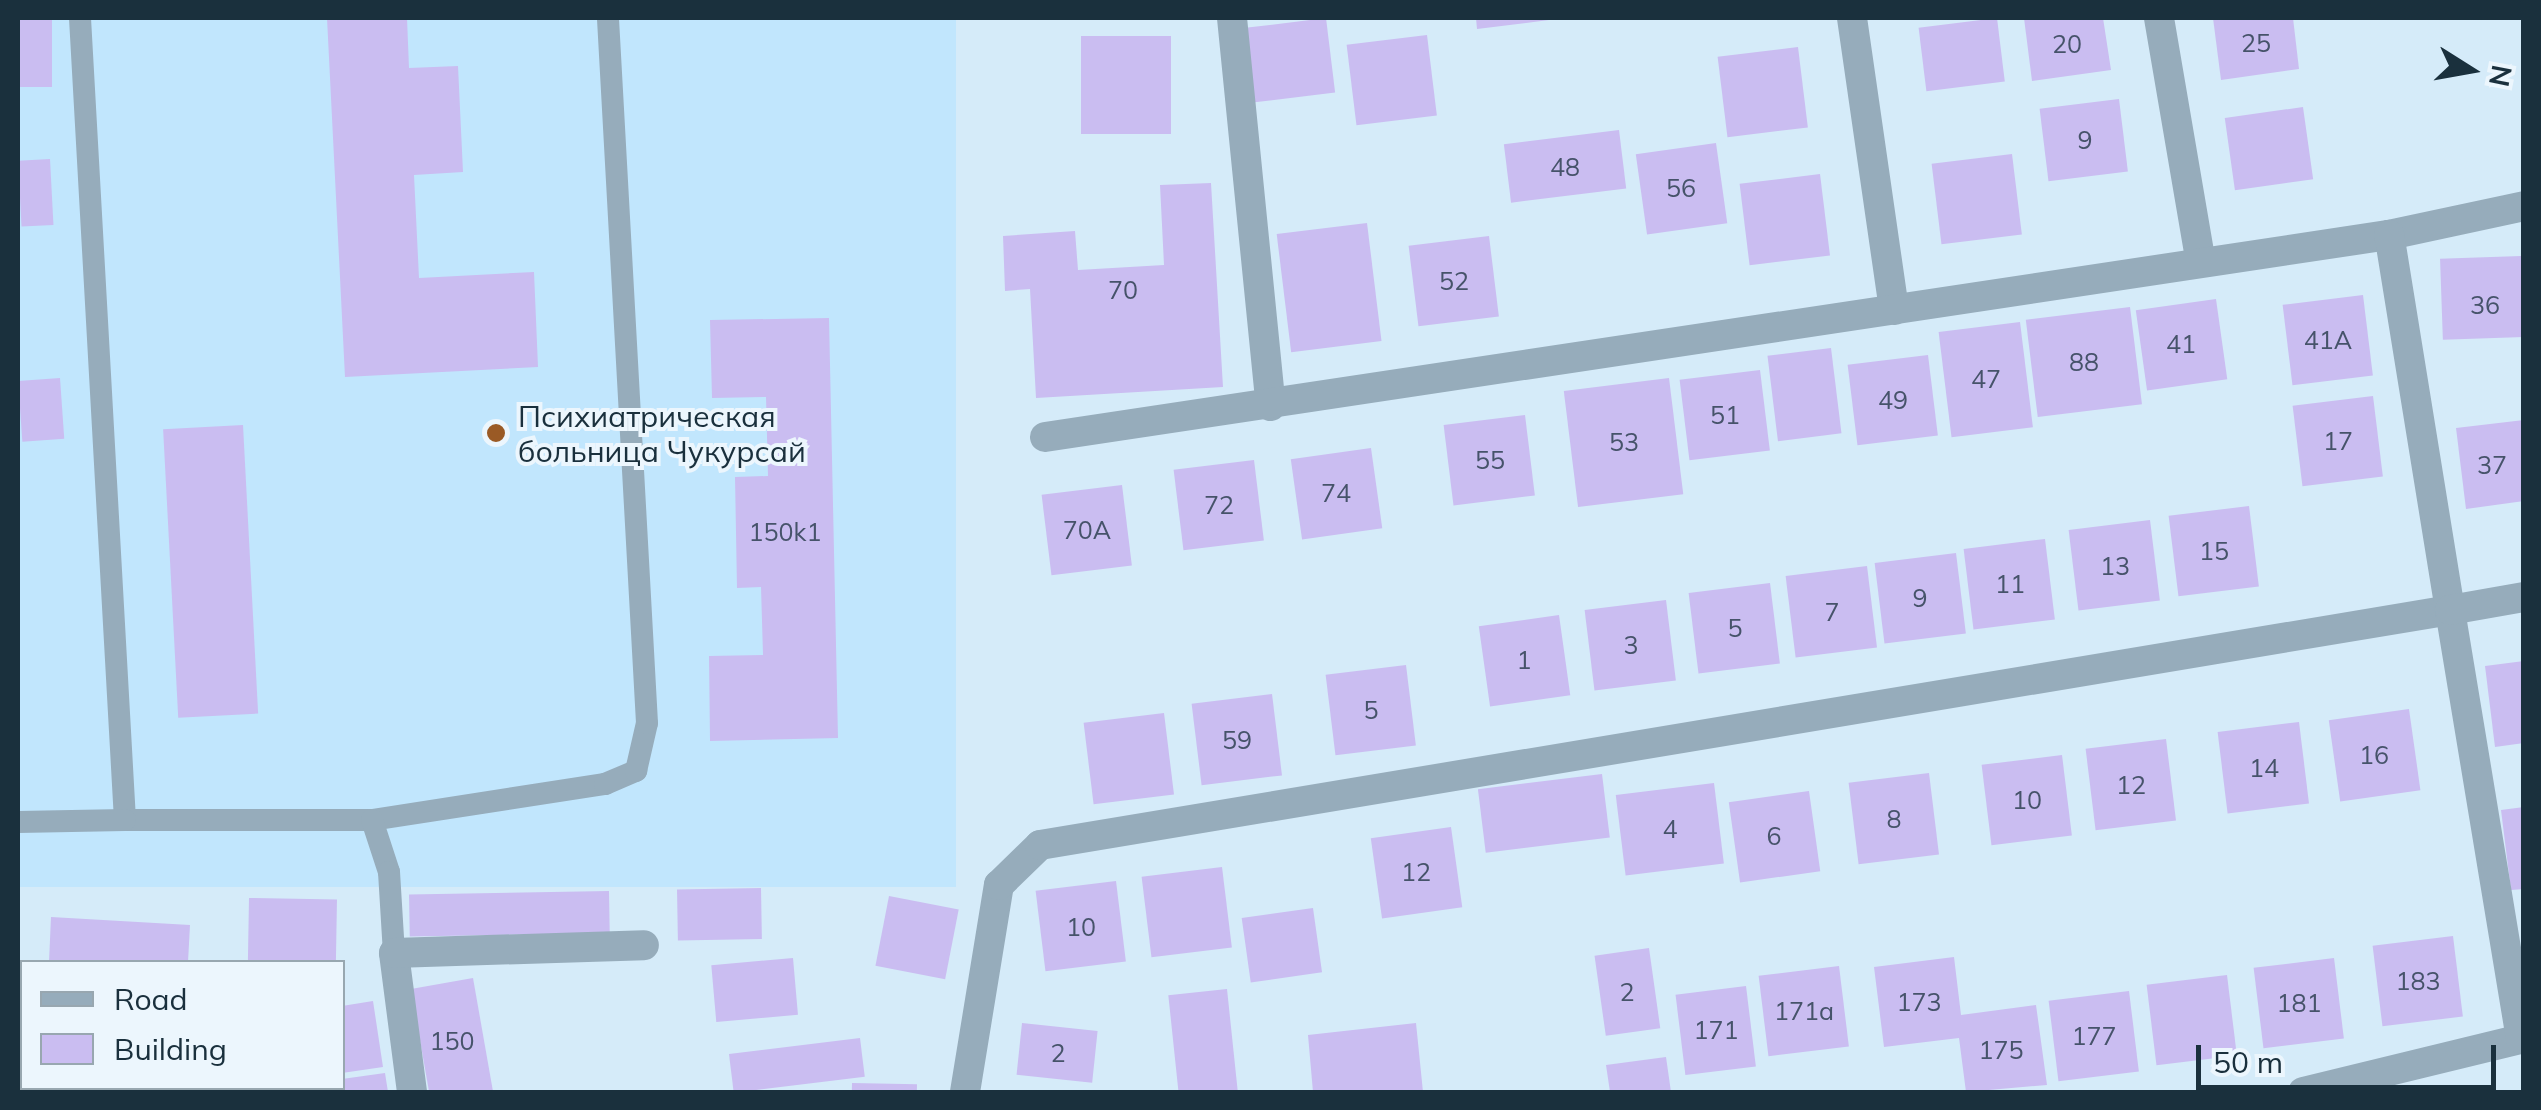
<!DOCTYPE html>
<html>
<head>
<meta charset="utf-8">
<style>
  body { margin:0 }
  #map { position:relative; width:2541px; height:1110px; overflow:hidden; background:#d5ebf9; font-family:Mulish,sans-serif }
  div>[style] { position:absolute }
  .built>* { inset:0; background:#c1e6fd; transform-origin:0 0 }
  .building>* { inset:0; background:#cabdf1; transform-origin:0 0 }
  .service>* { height:22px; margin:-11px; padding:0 11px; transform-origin:11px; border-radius:11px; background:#96acbb }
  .minor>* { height:30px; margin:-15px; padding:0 15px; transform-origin:15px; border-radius:15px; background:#96acbb }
  .tertiary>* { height:30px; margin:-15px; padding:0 15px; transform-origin:15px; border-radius:15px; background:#96acbb }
  .dots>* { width:28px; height:28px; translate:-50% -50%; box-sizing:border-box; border:5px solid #ecf6fd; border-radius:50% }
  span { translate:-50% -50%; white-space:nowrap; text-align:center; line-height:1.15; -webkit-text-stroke:8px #ecf6fd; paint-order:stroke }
  .number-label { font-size:25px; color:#46536a }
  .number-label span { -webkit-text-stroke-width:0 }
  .poi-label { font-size:30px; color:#1a303d }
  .left { translate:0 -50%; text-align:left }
  .frame { position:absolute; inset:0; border:20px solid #1a303d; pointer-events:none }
  .legend { position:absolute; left:20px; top:960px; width:325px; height:130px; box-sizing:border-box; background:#ecf6fd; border:2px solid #98a7b0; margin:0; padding:12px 18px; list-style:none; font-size:30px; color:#1a303d }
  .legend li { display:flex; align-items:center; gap:20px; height:50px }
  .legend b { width:50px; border:2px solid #98a7b0 }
  .north { position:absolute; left:2421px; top:20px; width:100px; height:100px; -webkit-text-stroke:8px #ecf6fd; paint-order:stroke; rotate:101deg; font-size:28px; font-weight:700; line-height:40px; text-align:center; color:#1a303d }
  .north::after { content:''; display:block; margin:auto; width:35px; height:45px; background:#1a303d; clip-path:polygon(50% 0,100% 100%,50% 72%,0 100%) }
  .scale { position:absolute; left:2196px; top:1045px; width:300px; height:45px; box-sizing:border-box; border:5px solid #1a303d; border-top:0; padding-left:12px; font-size:30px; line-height:35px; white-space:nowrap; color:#1a303d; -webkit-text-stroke:8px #ecf6fd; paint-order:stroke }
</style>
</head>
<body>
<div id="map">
  <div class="built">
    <i style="left:18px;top:18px;width:938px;height:869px"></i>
  </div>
  <div class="building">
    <i style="left:18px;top:18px;width:34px;height:69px"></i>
    <i style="clip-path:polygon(327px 18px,407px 18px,409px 68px,458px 66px,463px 172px,414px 175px,419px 278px,534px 272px,538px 367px,345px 377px)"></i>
    <i style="left:1326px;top:18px;width:75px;height:81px;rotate:83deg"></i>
    <i style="clip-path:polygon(1476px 18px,1549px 18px,1549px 20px,1477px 29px)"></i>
    <i style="left:1997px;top:18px;width:64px;height:79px;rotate:83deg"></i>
    <i style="clip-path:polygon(2024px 18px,2103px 18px,2111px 70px,2032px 81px)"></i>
    <i style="clip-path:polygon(2213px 18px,2293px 18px,2299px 69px,2221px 80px)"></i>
    <i style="left:1427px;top:35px;width:81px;height:81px;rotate:83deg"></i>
    <i style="left:1171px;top:36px;width:98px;height:90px;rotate:90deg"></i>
    <i style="left:1798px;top:47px;width:81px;height:81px;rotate:83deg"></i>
    <i style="left:2119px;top:99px;width:73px;height:80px;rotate:83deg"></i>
    <i style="left:2303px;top:107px;width:73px;height:79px;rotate:82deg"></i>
    <i style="left:1619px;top:130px;width:59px;height:116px;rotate:83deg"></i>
    <i style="left:1716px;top:143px;width:81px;height:81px;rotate:82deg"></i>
    <i style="left:2012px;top:154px;width:81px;height:81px;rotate:83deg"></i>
    <i style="left:50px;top:159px;width:66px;height:32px;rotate:87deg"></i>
    <i style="left:1820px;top:174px;width:82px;height:81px;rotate:83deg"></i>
    <i style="clip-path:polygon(1211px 183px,1223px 387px,1036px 398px,1030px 289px,1005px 291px,1003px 236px,1075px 231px,1078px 270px,1164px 265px,1160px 185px)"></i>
    <i style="left:1367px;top:223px;width:119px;height:91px;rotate:83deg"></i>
    <i style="left:1489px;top:236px;width:81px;height:81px;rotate:83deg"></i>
    <i style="left:2521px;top:256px;width:81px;height:81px;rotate:88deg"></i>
    <i style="left:2363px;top:295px;width:81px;height:81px;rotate:83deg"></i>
    <i style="left:2216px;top:299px;width:81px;height:81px;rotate:82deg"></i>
    <i style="left:2130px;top:307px;width:98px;height:105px;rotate:83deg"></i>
    <i style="clip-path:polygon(829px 318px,838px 738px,710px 741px,709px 656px,763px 655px,761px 587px,737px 588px,735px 477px,768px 476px,766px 397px,712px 398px,710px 320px)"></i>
    <i style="left:2020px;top:322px;width:106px;height:82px;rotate:83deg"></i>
    <i style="left:1831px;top:348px;width:86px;height:64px;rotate:83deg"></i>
    <i style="left:1928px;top:355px;width:81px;height:81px;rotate:83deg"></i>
    <i style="left:1760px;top:370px;width:81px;height:81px;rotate:83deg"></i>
    <i style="left:60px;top:378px;width:61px;height:42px;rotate:86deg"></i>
    <i style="left:1669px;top:378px;width:117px;height:106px;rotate:83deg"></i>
    <i style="left:2373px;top:396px;width:81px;height:81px;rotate:83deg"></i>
    <i style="left:1525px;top:415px;width:81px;height:82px;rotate:83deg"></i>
    <i style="clip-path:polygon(2524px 420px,2524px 501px,2466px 509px,2456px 428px)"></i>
    <i style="left:243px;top:425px;width:289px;height:80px;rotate:87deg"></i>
    <i style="left:1371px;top:448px;width:81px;height:81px;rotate:82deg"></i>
    <i style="left:1254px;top:460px;width:81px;height:81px;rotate:83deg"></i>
    <i style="left:1122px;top:485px;width:81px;height:81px;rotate:83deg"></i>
    <i style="left:2249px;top:506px;width:81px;height:81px;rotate:83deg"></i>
    <i style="left:2150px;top:520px;width:81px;height:82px;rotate:83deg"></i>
    <i style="left:2045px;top:539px;width:81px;height:82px;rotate:83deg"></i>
    <i style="left:1956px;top:553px;width:81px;height:82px;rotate:83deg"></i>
    <i style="left:1867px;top:566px;width:82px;height:82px;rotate:83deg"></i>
    <i style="left:1770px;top:583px;width:81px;height:82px;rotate:83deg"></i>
    <i style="left:1666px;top:600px;width:81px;height:82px;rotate:83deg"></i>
    <i style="left:1559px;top:615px;width:81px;height:81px;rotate:82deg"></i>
    <i style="clip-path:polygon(2524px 661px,2524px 743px,2495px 747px,2485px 666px)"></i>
    <i style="left:1406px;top:665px;width:81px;height:81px;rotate:83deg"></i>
    <i style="left:1272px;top:694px;width:82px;height:81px;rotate:83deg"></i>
    <i style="left:2409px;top:709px;width:82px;height:81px;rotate:82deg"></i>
    <i style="left:1164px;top:713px;width:82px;height:81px;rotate:83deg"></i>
    <i style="left:2299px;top:722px;width:82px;height:82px;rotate:83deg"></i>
    <i style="left:2166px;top:739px;width:82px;height:81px;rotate:83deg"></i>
    <i style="left:2062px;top:755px;width:81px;height:81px;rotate:83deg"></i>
    <i style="left:1929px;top:773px;width:82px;height:81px;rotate:83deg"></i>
    <i style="left:1602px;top:774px;width:64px;height:125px;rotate:83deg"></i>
    <i style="left:1714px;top:783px;width:81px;height:99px;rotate:83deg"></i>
    <i style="left:1809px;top:791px;width:81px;height:81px;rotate:82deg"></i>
    <i style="clip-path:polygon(2524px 807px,2524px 889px,2511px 890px,2501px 810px)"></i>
    <i style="left:1451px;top:827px;width:81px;height:81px;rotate:82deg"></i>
    <i style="left:1222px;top:867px;width:81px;height:81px;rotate:83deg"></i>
    <i style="left:1116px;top:881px;width:81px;height:81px;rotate:83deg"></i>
    <i style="left:761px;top:888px;width:51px;height:84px;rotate:89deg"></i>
    <i style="left:609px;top:891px;width:42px;height:200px;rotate:89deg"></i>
    <i style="left:889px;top:896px;width:71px;height:71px;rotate:11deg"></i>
    <i style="left:249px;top:898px;width:88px;height:64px;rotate:1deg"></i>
    <i style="left:1313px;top:908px;width:65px;height:72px;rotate:82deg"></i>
    <i style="clip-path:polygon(51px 917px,190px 925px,188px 962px,49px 962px)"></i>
    <i style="left:2453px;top:936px;width:81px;height:81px;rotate:83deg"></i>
    <i style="left:1649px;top:948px;width:81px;height:55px;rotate:82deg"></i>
    <i style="clip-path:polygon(1954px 957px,1961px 1015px,2036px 1005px,2047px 1085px,1966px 1092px,1959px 1038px,1884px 1047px,1874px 967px)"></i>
    <i style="left:793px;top:958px;width:57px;height:82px;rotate:85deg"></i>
    <i style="left:2334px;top:958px;width:81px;height:81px;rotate:83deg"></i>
    <i style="left:1839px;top:966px;width:81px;height:81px;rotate:83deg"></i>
    <i style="left:2227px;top:975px;width:81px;height:81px;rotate:83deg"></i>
    <i style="left:473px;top:978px;width:116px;height:63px;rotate:80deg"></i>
    <i style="left:1746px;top:986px;width:81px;height:71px;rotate:83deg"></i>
    <i style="left:1227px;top:989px;width:104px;height:59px;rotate:84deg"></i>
    <i style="left:2129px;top:991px;width:81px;height:81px;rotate:83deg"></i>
    <i style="clip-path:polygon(373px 1001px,383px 1067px,342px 1073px,342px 1006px)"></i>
    <i style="left:1022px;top:1023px;width:76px;height:52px;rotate:6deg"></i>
    <i style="clip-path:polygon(1416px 1023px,1423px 1092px,1313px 1092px,1308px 1035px)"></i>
    <i style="left:860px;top:1038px;width:39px;height:132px;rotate:83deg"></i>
    <i style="clip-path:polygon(1666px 1057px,1671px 1092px,1610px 1092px,1606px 1065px)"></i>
    <i style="clip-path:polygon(385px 1073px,388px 1092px,285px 1092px,342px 1088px,342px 1079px)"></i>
    <i style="left:852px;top:1083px;width:65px;height:9px;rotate:1deg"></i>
  </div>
  <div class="service">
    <i style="left:80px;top:18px;width:803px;rotate:86.79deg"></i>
    <i style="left:125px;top:820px;width:247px"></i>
    <i style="left:372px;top:820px;width:236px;rotate:-8.8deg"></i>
    <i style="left:605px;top:784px;width:34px;rotate:-23deg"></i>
    <i style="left:636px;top:771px;width:49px;rotate:-77.1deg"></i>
    <i style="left:647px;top:723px;width:706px;rotate:-93.17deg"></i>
    <i style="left:372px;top:820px;width:55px;rotate:71.9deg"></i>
    <i style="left:389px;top:872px;width:81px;rotate:86.5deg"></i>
    <i style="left:18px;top:822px;width:107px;rotate:-1.1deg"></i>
  </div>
  <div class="minor">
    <i style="left:1232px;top:18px;width:390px;rotate:84.3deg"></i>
    <i style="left:1852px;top:18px;width:295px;rotate:81.8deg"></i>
    <i style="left:2159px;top:18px;width:243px;rotate:80.3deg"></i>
    <i style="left:1045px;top:437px;width:1359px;rotate:-8.55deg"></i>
    <i style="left:2389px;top:235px;width:138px;rotate:-12.1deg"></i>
    <i style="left:412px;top:1092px;width:140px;rotate:-97.4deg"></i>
    <i style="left:394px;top:953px;width:250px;rotate:-1.8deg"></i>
    <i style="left:965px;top:1092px;width:210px;rotate:-80.7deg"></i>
    <i style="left:999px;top:885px;width:57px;rotate:-44.3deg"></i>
    <i style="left:1040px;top:845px;width:1429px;rotate:-9.46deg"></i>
    <i style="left:2450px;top:610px;width:380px;rotate:-99.2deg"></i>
  </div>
  <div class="tertiary">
    <i style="left:2303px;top:1092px;width:224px;rotate:-13.7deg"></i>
    <i style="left:2521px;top:1039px;width:435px;rotate:-99.4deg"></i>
    <i style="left:2450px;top:610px;width:75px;rotate:-10deg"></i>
  </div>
  <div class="dots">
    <i style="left:496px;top:433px;background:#9a5a25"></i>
  </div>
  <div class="number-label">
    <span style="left:2256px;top:43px">25</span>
    <span style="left:2067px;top:44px">20</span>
    <span style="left:2085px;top:140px">9</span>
    <span style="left:1565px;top:167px">48</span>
    <span style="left:1681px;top:188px">56</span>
    <span style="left:1454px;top:281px">52</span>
    <span style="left:1123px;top:290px">70</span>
    <span style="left:2485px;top:305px">36</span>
    <span style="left:2328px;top:340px">41A</span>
    <span style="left:2181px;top:344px">41</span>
    <span style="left:2084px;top:362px">88</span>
    <span style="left:1986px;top:379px">47</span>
    <span style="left:1893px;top:400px">49</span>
    <span style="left:1725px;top:415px">51</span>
    <span style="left:2338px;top:441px">17</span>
    <span style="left:1624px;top:442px">53</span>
    <span style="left:1490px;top:460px">55</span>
    <span style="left:2492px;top:465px">37</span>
    <span style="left:1336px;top:493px">74</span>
    <span style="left:1219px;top:505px">72</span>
    <span style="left:1087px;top:530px">70A</span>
    <span style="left:785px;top:532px">150k1</span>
    <span style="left:2214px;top:551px">15</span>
    <span style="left:2115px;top:566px">13</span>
    <span style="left:2010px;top:584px">11</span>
    <span style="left:1920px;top:598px">9</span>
    <span style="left:1832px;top:612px">7</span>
    <span style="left:1735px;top:628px">5</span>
    <span style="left:1631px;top:645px">3</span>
    <span style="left:1524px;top:660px">1</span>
    <span style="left:1371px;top:710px">5</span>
    <span style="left:1237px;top:740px">59</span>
    <span style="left:2374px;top:755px">16</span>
    <span style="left:2264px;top:768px">14</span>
    <span style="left:2131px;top:785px">12</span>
    <span style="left:2027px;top:800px">10</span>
    <span style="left:1894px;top:819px">8</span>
    <span style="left:1670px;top:829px">4</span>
    <span style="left:1774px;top:836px">6</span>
    <span style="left:1416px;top:872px">12</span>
    <span style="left:1081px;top:927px">10</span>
    <span style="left:2418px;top:981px">183</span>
    <span style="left:1627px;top:992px">2</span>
    <span style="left:1919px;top:1002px">173</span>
    <span style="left:2299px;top:1003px">181</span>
    <span style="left:1804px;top:1011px">171a</span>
    <span style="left:1716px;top:1030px">171</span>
    <span style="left:2094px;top:1036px">177</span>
    <span style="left:452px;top:1041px">150</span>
    <span style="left:2001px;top:1050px">175</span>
    <span style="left:1058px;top:1053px">2</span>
  </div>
  <div class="poi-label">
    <span class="left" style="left:518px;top:433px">Психиатрическая<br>больница Чукурсай</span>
  </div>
  <div class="frame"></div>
  <ul class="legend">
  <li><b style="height:12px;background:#96acbb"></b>Road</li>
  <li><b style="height:28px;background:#cabdf1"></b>Building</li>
  </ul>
  <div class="north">N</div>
  <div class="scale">50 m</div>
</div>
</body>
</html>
